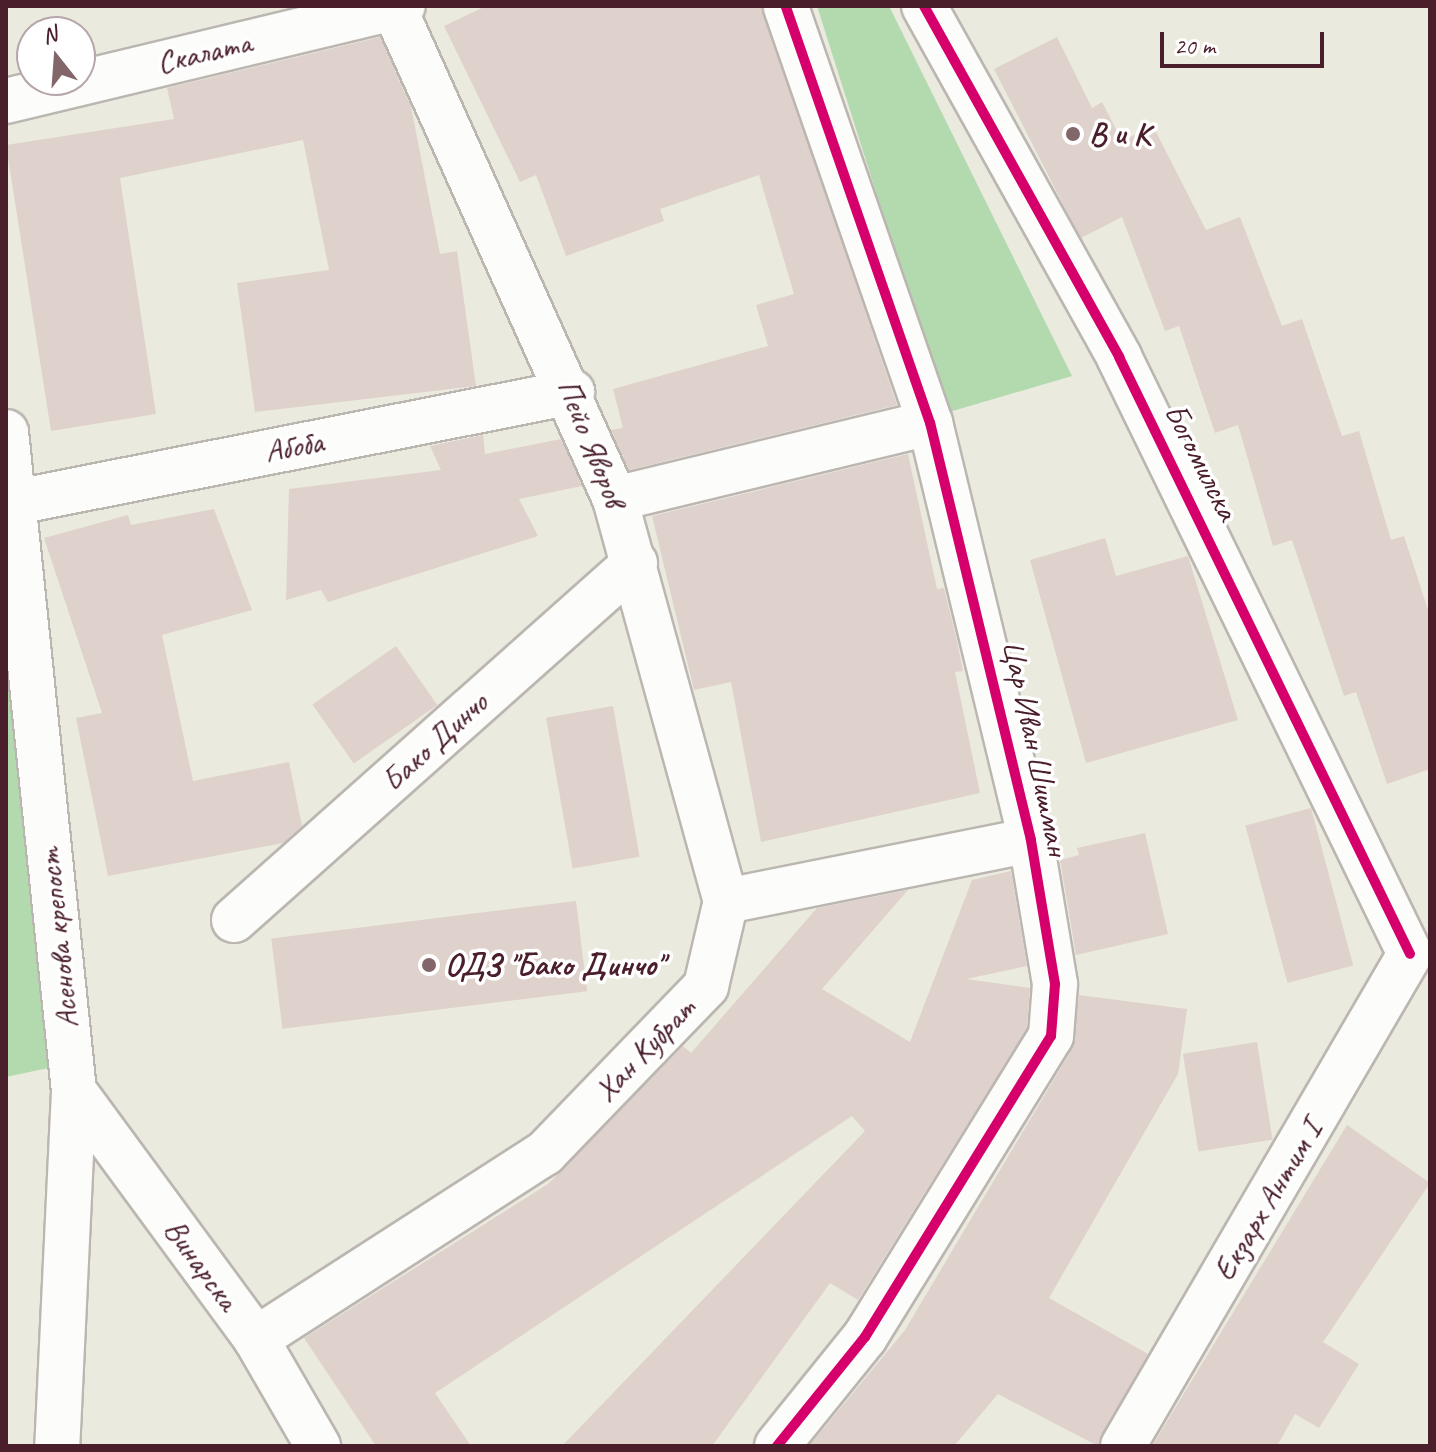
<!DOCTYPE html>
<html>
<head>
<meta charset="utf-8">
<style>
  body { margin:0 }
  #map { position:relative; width:1436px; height:1452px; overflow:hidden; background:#ebeadf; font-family:Caveat,sans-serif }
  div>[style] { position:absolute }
  .green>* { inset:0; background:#b3daaf }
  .building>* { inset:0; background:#dfd2cc; transform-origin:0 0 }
  .roads { filter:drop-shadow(2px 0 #bcb6b1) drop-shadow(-2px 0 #bcb6b1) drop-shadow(0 2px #bcb6b1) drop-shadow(0 -2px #bcb6b1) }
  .street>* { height:44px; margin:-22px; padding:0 22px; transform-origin:22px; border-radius:22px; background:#fcfcfa }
  .cycleway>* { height:10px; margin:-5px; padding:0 5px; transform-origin:5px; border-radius:5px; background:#d6006c }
  .dots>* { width:22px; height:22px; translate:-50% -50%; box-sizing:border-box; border:4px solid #fff; border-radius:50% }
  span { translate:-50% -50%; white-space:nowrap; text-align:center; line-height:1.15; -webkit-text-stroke:7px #fff; paint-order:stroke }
  .street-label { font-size:32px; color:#4a1f2b }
  .poi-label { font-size:32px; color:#4a1f2b; font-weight:700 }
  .left { translate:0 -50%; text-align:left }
  .frame { position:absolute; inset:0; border:8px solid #4a1f2b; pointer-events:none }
  .north { position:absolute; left:16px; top:16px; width:80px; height:80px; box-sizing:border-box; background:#fff; border:2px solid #b7a5aa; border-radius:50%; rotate:343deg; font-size:22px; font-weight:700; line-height:32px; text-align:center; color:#4a1f2b }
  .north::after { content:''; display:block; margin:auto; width:28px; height:36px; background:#82666a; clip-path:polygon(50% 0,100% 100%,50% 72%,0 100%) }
  .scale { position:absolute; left:1160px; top:32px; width:164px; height:36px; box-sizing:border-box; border:4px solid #4a1f2b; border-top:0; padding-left:10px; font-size:24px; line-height:28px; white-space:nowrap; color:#4a1f2b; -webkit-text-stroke:6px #fff; paint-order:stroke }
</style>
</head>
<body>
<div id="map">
  <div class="green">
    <i style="clip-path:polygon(817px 6px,889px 6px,1072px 376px,946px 413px)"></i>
    <i style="clip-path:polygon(6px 597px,58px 1066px,6px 1077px)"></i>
  </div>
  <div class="building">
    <i style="clip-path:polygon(486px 6px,762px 6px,897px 405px,629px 470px,611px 430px,623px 428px,613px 389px,768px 346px,756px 305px,794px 294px,759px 175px,660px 209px,664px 221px,566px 256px,536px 175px,520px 182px,444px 26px)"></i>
    <i style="clip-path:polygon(380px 37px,411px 107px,440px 254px,457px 251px,476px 386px,255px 412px,237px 283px,329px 270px,303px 140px,120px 178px,156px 414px,51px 431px,6px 145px,174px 119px,167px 88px)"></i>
    <i style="clip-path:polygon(1057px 37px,1092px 108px,1102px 102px,1122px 141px,1153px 126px,1206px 230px,1240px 217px,1282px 326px,1302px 319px,1342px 436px,1359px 431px,1391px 540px,1404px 536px,1430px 616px,1430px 769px,1387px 784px,1356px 692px,1344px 696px,1292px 540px,1273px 546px,1238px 425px,1215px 433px,1179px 326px,1165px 331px,1122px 217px,1081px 238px,1068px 214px,994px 69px)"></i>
    <i style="clip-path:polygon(483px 435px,485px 454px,561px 439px,582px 486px,519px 499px,538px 536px,328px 602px,321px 590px,286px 600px,289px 489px,441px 470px,430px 446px)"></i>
    <i style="clip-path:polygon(908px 454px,937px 589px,944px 588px,957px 641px,963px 671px,955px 672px,980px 793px,761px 842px,731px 682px,694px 690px,652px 516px)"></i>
    <i style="clip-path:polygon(214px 509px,252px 610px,162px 635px,193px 781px,289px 762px,302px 826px,283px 843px,108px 876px,76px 718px,102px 713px,44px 538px,128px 515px,131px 525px)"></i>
    <i style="clip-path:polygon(1105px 538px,1116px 576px,1188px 556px,1238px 720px,1086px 763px,1030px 560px)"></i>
    <i style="left:396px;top:646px;width:72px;height:102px;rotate:55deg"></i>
    <i style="left:613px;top:706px;width:153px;height:68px;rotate:80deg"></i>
    <i style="left:1311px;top:808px;width:163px;height:68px;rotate:75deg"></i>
    <i style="clip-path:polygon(1145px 833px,1168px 934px,1076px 955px,1060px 860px,1079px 855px,1077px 848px)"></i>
    <i style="clip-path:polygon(1011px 871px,1027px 966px,966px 979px,1030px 988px,1027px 1028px,858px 1300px,830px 1283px,712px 1446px,562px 1446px,865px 1131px,852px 1116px,435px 1393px,471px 1446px,376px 1446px,304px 1338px,548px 1184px,683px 1046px,691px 1053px,817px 908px,908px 890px,822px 989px,910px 1042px,972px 880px)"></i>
    <i style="left:576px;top:901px;width:91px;height:307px;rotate:83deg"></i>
    <i style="clip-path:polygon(1079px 995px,1187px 1009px,1178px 1074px,1049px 1298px,1148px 1354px,1098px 1446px,998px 1394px,954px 1446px,809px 1446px,905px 1330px,1072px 1049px)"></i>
    <i style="left:1257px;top:1042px;width:99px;height:75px;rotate:81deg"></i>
    <i style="clip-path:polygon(1347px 1125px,1430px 1183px,1323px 1342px,1359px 1364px,1319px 1428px,1295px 1414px,1277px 1446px,1152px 1446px)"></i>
  </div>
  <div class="roads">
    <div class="street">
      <i style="left:924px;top:6px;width:402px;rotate:60.9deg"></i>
      <i style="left:1119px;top:357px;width:664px;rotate:64.01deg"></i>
      <i style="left:394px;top:8px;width:538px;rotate:65.77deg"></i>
      <i style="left:615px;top:499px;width:417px;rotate:74.6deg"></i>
      <i style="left:6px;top:101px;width:408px;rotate:-13.5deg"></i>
      <i style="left:6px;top:432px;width:662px;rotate:84.11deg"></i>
      <i style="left:74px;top:1091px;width:355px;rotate:92.7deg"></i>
      <i style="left:615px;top:499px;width:324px;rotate:-13.6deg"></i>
      <i style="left:16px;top:502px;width:567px;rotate:-11.19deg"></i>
      <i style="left:234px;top:920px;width:537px;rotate:-41.68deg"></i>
      <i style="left:74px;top:1091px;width:308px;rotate:53.7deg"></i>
      <i style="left:256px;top:1339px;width:124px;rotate:59.9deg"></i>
      <i style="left:256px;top:1339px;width:344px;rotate:-32.8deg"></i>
      <i style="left:545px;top:1153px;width:232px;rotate:-46deg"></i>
      <i style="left:706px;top:986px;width:87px;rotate:-76.8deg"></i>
      <i style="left:726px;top:901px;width:311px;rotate:-11.3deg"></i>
      <i style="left:777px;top:1446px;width:140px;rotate:-51.1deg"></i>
      <i style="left:865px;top:1337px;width:354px;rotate:-58.3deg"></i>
      <i style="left:1051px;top:1036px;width:52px;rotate:-85.6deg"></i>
      <i style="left:1055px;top:984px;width:146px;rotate:-99.5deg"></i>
      <i style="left:1031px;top:840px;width:429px;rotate:-103.6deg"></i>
      <i style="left:930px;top:423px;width:441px;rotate:-109.1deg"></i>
      <i style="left:1123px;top:1446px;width:570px;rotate:-59.74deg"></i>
    </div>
  </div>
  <div class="cycleway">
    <i style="left:924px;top:6px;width:402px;rotate:60.9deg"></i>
    <i style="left:1119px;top:357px;width:664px;rotate:64.01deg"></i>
    <i style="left:777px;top:1446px;width:140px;rotate:-51.1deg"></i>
    <i style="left:865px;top:1337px;width:354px;rotate:-58.3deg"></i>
    <i style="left:1051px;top:1036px;width:52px;rotate:-85.6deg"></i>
    <i style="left:1055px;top:984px;width:146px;rotate:-99.5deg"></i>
    <i style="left:1031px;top:840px;width:429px;rotate:-103.6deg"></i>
    <i style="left:930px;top:423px;width:441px;rotate:-109.1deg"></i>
  </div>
  <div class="dots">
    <i style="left:1073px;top:134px;background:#82666a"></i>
    <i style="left:429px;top:965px;background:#82666a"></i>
  </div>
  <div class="street-label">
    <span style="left:204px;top:53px;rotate:-13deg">Скалата</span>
    <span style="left:591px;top:443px;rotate:68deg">Пейо Яворов</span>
    <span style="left:294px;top:447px;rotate:-11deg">Абоба</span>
    <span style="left:1201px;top:462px;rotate:63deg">Богомилска</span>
    <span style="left:435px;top:742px;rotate:-42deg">Бако Динчо</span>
    <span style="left:1035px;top:748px;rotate:78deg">Цар Иван Шишман</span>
    <span style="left:59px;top:938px;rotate:-96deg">Асенова крепост</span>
    <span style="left:645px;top:1050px;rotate:-46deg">Хан Кубрат</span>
    <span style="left:1268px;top:1201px;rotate:-59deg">Екзарх Антим I</span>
    <span style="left:201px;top:1265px;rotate:54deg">Винарска</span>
  </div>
  <div class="poi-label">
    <span class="left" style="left:1089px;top:134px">В и К</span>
    <span class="left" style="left:445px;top:965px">ОДЗ "Бако Динчо"</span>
  </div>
  <div class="frame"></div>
  <div class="north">N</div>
  <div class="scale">20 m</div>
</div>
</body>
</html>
